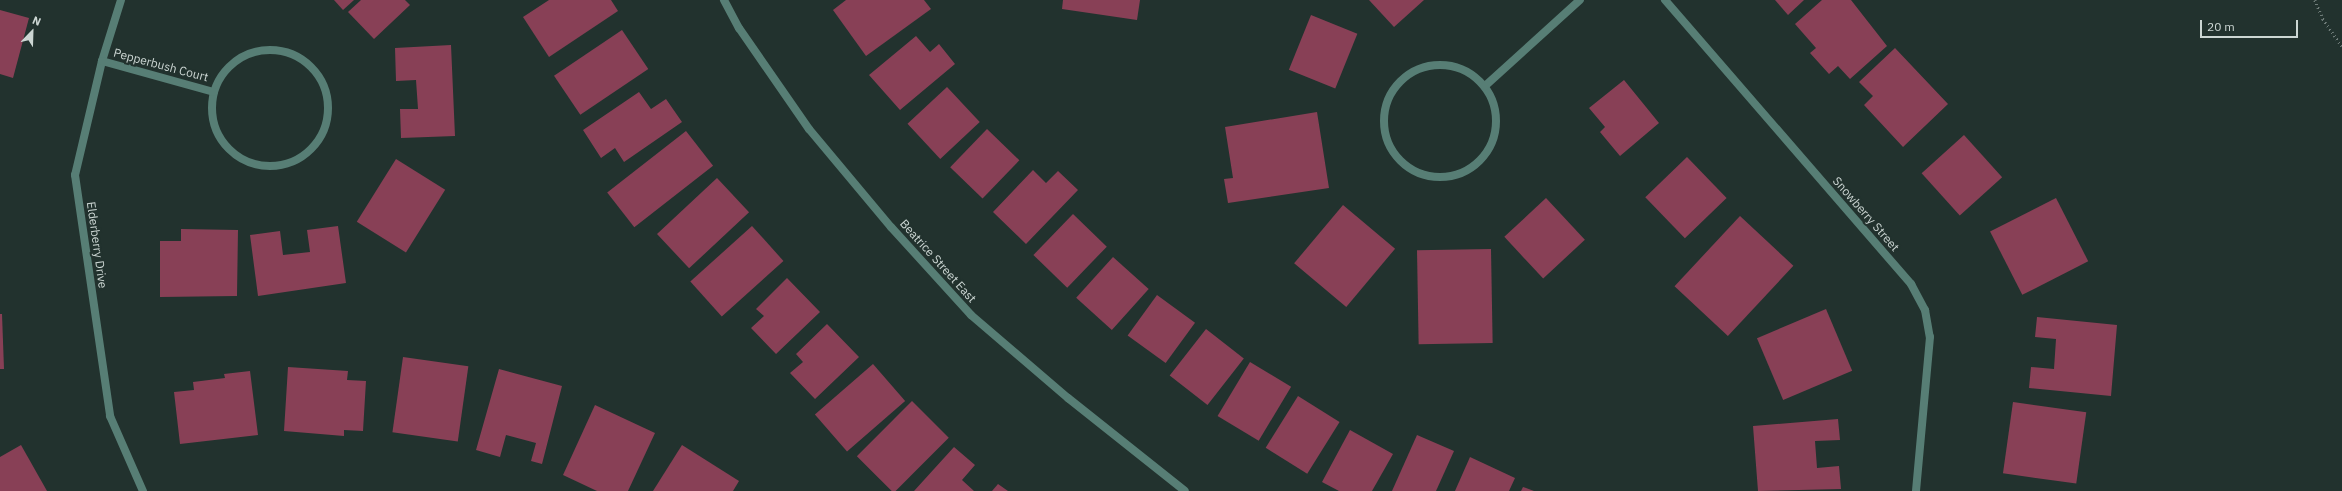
<!DOCTYPE html>
<html>
<head>
<meta charset="utf-8">
<style>
  body { margin:0 }
  #map { position:relative; width:2342px; height:491px; overflow:hidden; background:#22322e; font-family:"IBM Plex Sans",sans-serif }
  div>[style] { position:absolute }
  .building>* { inset:0; background:#884056; transform-origin:0 0 }
  .path>* { height:2.5px; margin-top:-1.25px; transform-origin:0; background:repeating-linear-gradient(90deg,#6f7c79 0 1px,transparent 0 4px) }
  .minor>* { height:8px; margin:-4px; padding:0 4px; transform-origin:4px; border-radius:4px; background:#577e75 }
  .minor>.ring { margin:-4px; padding:0; box-sizing:content-box; background:none; border:8px solid #577e75; border-radius:50% }
  .tertiary>* { height:8px; margin:-4px; padding:0 4px; transform-origin:4px; border-radius:4px; background:#577e75 }
  span { translate:-50% -50%; white-space:nowrap; text-align:center; line-height:1.15; -webkit-text-stroke:4px #22322e; paint-order:stroke }
  .street-label { font-size:12px; color:#ccd6d3 }
  .north { position:absolute; left:12px; top:12px; width:40px; height:40px; -webkit-text-stroke:3px #22322e; paint-order:stroke; rotate:23deg; font-size:11px; font-weight:700; line-height:16px; text-align:center; color:#ccd6d3 }
  .north::after { content:''; display:block; margin:auto; width:14px; height:18px; background:#ccd6d3; clip-path:polygon(50% 0,100% 100%,50% 72%,0 100%) }
  .scale { position:absolute; left:2200px; top:20px; width:98px; height:18px; box-sizing:border-box; border:2px solid #ccd6d3; border-top:0; padding-left:5px; font-size:12px; line-height:14px; white-space:nowrap; color:#ccd6d3; -webkit-text-stroke:3px #22322e; paint-order:stroke }
</style>
</head>
<body>
<div id="map">
  <div class="building">
    <i style="clip-path:polygon(334px 0,354px 0,343px 10px)"></i>
    <i style="clip-path:polygon(361px 0,405px 0,410px 5px,374px 39px,348px 12px)"></i>
    <i style="clip-path:polygon(549px 0,611px 0,618px 11px,549px 57px,523px 17px)"></i>
    <i style="clip-path:polygon(846px 0,924px 0,931px 9px,866px 56px,833px 10px)"></i>
    <i style="clip-path:polygon(1063px 0,1140px 0,1137px 20px,1062px 9px)"></i>
    <i style="clip-path:polygon(1369px 0,1424px 0,1394px 27px)"></i>
    <i style="clip-path:polygon(1775px 0,1804px 0,1788px 15px)"></i>
    <i style="clip-path:polygon(1822px 0,1851px 0,1887px 46px,1850px 79px,1838px 66px,1829px 74px,1810px 53px,1816px 48px,1795px 24px)"></i>
    <i style="clip-path:polygon(0 10px,29px 18px,13px 78px,0 74px)"></i>
    <i style="left:1311px;top:15px;width:50px;height:59px;rotate:22deg"></i>
    <i style="left:622px;top:30px;width:47px;height:82px;rotate:56deg"></i>
    <i style="clip-path:polygon(916px 36px,930px 52px,939px 44px,955px 64px,900px 110px,869px 75px)"></i>
    <i style="clip-path:polygon(451px 45px,455px 136px,401px 138px,400px 109px,418px 109px,416px 80px,396px 81px,395px 48px)"></i>
    <i style="clip-path:polygon(1895px 48px,1948px 104px,1903px 147px,1864px 105px,1873px 96px,1859px 82px)"></i>
    <i style="clip-path:polygon(1624px 80px,1659px 123px,1620px 156px,1600px 132px,1605px 127px,1589px 108px)"></i>
    <i style="left:947px;top:87px;width:48px;height:54px;rotate:47deg"></i>
    <i style="clip-path:polygon(639px 92px,651px 109px,666px 99px,682px 122px,624px 162px,615px 148px,601px 158px,583px 130px)"></i>
    <i style="clip-path:polygon(1317px 112px,1329px 188px,1228px 203px,1224px 179px,1233px 178px,1225px 127px)"></i>
    <i style="left:987px;top:129px;width:45px;height:53px;rotate:44deg"></i>
    <i style="left:686px;top:131px;width:44px;height:100px;rotate:52deg"></i>
    <i style="left:1964px;top:135px;width:57px;height:57px;rotate:48deg"></i>
    <i style="left:1687px;top:157px;width:57px;height:58px;rotate:46deg"></i>
    <i style="left:396px;top:159px;width:58px;height:74px;rotate:32deg"></i>
    <i style="clip-path:polygon(1033px 170px,1046px 183px,1058px 171px,1078px 190px,1026px 244px,993px 212px)"></i>
    <i style="left:717px;top:178px;width:47px;height:82px;rotate:47deg"></i>
    <i style="left:1546px;top:198px;width:57px;height:57px;rotate:47deg"></i>
    <i style="left:2056px;top:198px;width:71px;height:74px;rotate:63deg"></i>
    <i style="left:1343px;top:205px;width:68px;height:76px;rotate:40deg"></i>
    <i style="left:1073px;top:214px;width:47px;height:57px;rotate:44deg"></i>
    <i style="left:1740px;top:216px;width:73px;height:96px;rotate:43deg"></i>
    <i style="clip-path:polygon(338px 226px,346px 283px,258px 296px,250px 235px,280px 231px,283px 255px,310px 252px,307px 230px)"></i>
    <i style="left:752px;top:226px;width:47px;height:83px;rotate:48deg"></i>
    <i style="clip-path:polygon(181px 229px,238px 230px,237px 296px,160px 297px,160px 241px,181px 241px)"></i>
    <i style="left:1491px;top:249px;width:94px;height:74px;rotate:89deg"></i>
    <i style="left:1113px;top:257px;width:48px;height:55px;rotate:42deg"></i>
    <i style="clip-path:polygon(787px 278px,820px 312px,776px 354px,751px 328px,764px 316px,756px 309px)"></i>
    <i style="left:1157px;top:295px;width:47px;height:50px;rotate:36deg"></i>
    <i style="left:1826px;top:309px;width:67px;height:75px;rotate:67deg"></i>
    <i style="clip-path:polygon(0 314px,2px 314px,4px 369px,0 369px)"></i>
    <i style="clip-path:polygon(2037px 317px,2117px 325px,2111px 396px,2029px 388px,2031px 367px,2054px 369px,2056px 339px,2035px 337px)"></i>
    <i style="clip-path:polygon(827px 324px,859px 357px,815px 399px,790px 373px,803px 362px,796px 354px)"></i>
    <i style="left:1206px;top:329px;width:48px;height:59px;rotate:38deg"></i>
    <i style="left:403px;top:357px;width:66px;height:76px;rotate:8deg"></i>
    <i style="left:1250px;top:362px;width:48px;height:63px;rotate:31deg"></i>
    <i style="left:873px;top:364px;width:49px;height:77px;rotate:49deg"></i>
    <i style="clip-path:polygon(288px 367px,348px 371px,347px 380px,366px 381px,363px 431px,344px 430px,344px 436px,284px 431px)"></i>
    <i style="clip-path:polygon(499px 369px,562px 386px,542px 464px,531px 461px,536px 443px,506px 435px,500px 457px,476px 450px)"></i>
    <i style="clip-path:polygon(250px 371px,258px 435px,180px 444px,174px 392px,194px 390px,193px 382px,225px 378px,224px 374px)"></i>
    <i style="left:1298px;top:396px;width:49px;height:61px;rotate:32deg"></i>
    <i style="left:912px;top:401px;width:52px;height:78px;rotate:45deg"></i>
    <i style="left:2013px;top:402px;width:74px;height:72px;rotate:8deg"></i>
    <i style="clip-path:polygon(595px 405px,655px 433px,628px 491px,597px 491px,563px 475px)"></i>
    <i style="clip-path:polygon(1838px 419px,1840px 440px,1815px 441px,1817px 468px,1839px 466px,1841px 489px,1758px 491px,1753px 426px)"></i>
    <i style="clip-path:polygon(1350px 430px,1393px 454px,1372px 491px,1339px 491px,1322px 482px)"></i>
    <i style="clip-path:polygon(1417px 435px,1454px 451px,1436px 491px,1392px 491px)"></i>
    <i style="clip-path:polygon(21px 445px,47px 491px,0 491px,0 457px)"></i>
    <i style="clip-path:polygon(682px 445px,739px 481px,733px 491px,653px 491px)"></i>
    <i style="clip-path:polygon(954px 447px,975px 465px,962px 480px,974px 491px,914px 491px)"></i>
    <i style="clip-path:polygon(1470px 457px,1515px 478px,1509px 491px,1455px 491px)"></i>
    <i style="clip-path:polygon(998px 484px,1008px 491px,992px 491px)"></i>
    <i style="clip-path:polygon(1523px 487px,1534px 491px,1521px 491px)"></i>
  </div>
  <div class="path">
    <i style="left:2315px;top:0;width:21px;rotate:67deg"></i>
    <i style="left:2323px;top:19px;width:33px;rotate:55deg"></i>
  </div>
  <div class="minor">
    <i style="left:121px;top:0;width:64px;rotate:107.3deg"></i>
    <i style="left:102px;top:61px;width:117px;rotate:103.3deg"></i>
    <i style="left:75px;top:175px;width:244px;rotate:81.7deg"></i>
    <i style="left:110px;top:416px;width:82px;rotate:66.3deg"></i>
    <i style="left:1665px;top:0;width:376px;rotate:49.1deg"></i>
    <i style="left:1911px;top:284px;width:30px;rotate:62deg"></i>
    <i style="left:1925px;top:310px;width:27px;rotate:80deg"></i>
    <i style="left:1930px;top:337px;width:155px;rotate:95.2deg"></i>
    <i class="ring" style="left:212px;top:50px;width:108px;height:108px"></i>
    <i style="left:102px;top:61px;width:116px;rotate:15.5deg"></i>
    <i class="ring" style="left:1384px;top:65px;width:104px;height:104px"></i>
    <i style="left:1485px;top:86px;width:128px;rotate:-42.2deg"></i>
  </div>
  <div class="tertiary">
    <i style="left:724px;top:0;width:32px;rotate:62deg"></i>
    <i style="left:739px;top:28px;width:123px;rotate:55.3deg"></i>
    <i style="left:809px;top:129px;width:128px;rotate:50.1deg"></i>
    <i style="left:891px;top:227px;width:119px;rotate:47.7deg"></i>
    <i style="left:971px;top:315px;width:128px;rotate:40.6deg"></i>
    <i style="left:1068px;top:398px;width:149px;rotate:38.5deg"></i>
  </div>
  <div class="street-label">
    <span style="left:161px;top:65px;rotate:15deg">Pepperbush Court</span>
    <span style="left:1866px;top:214px;rotate:49deg">Snowberry Street</span>
    <span style="left:97px;top:245px;rotate:82deg">Elderberry Drive</span>
    <span style="left:938px;top:261px;rotate:48deg">Beatrice Street East</span>
  </div>
  <div class="north">N</div>
  <div class="scale">20 m</div>
</div>
</body>
</html>
